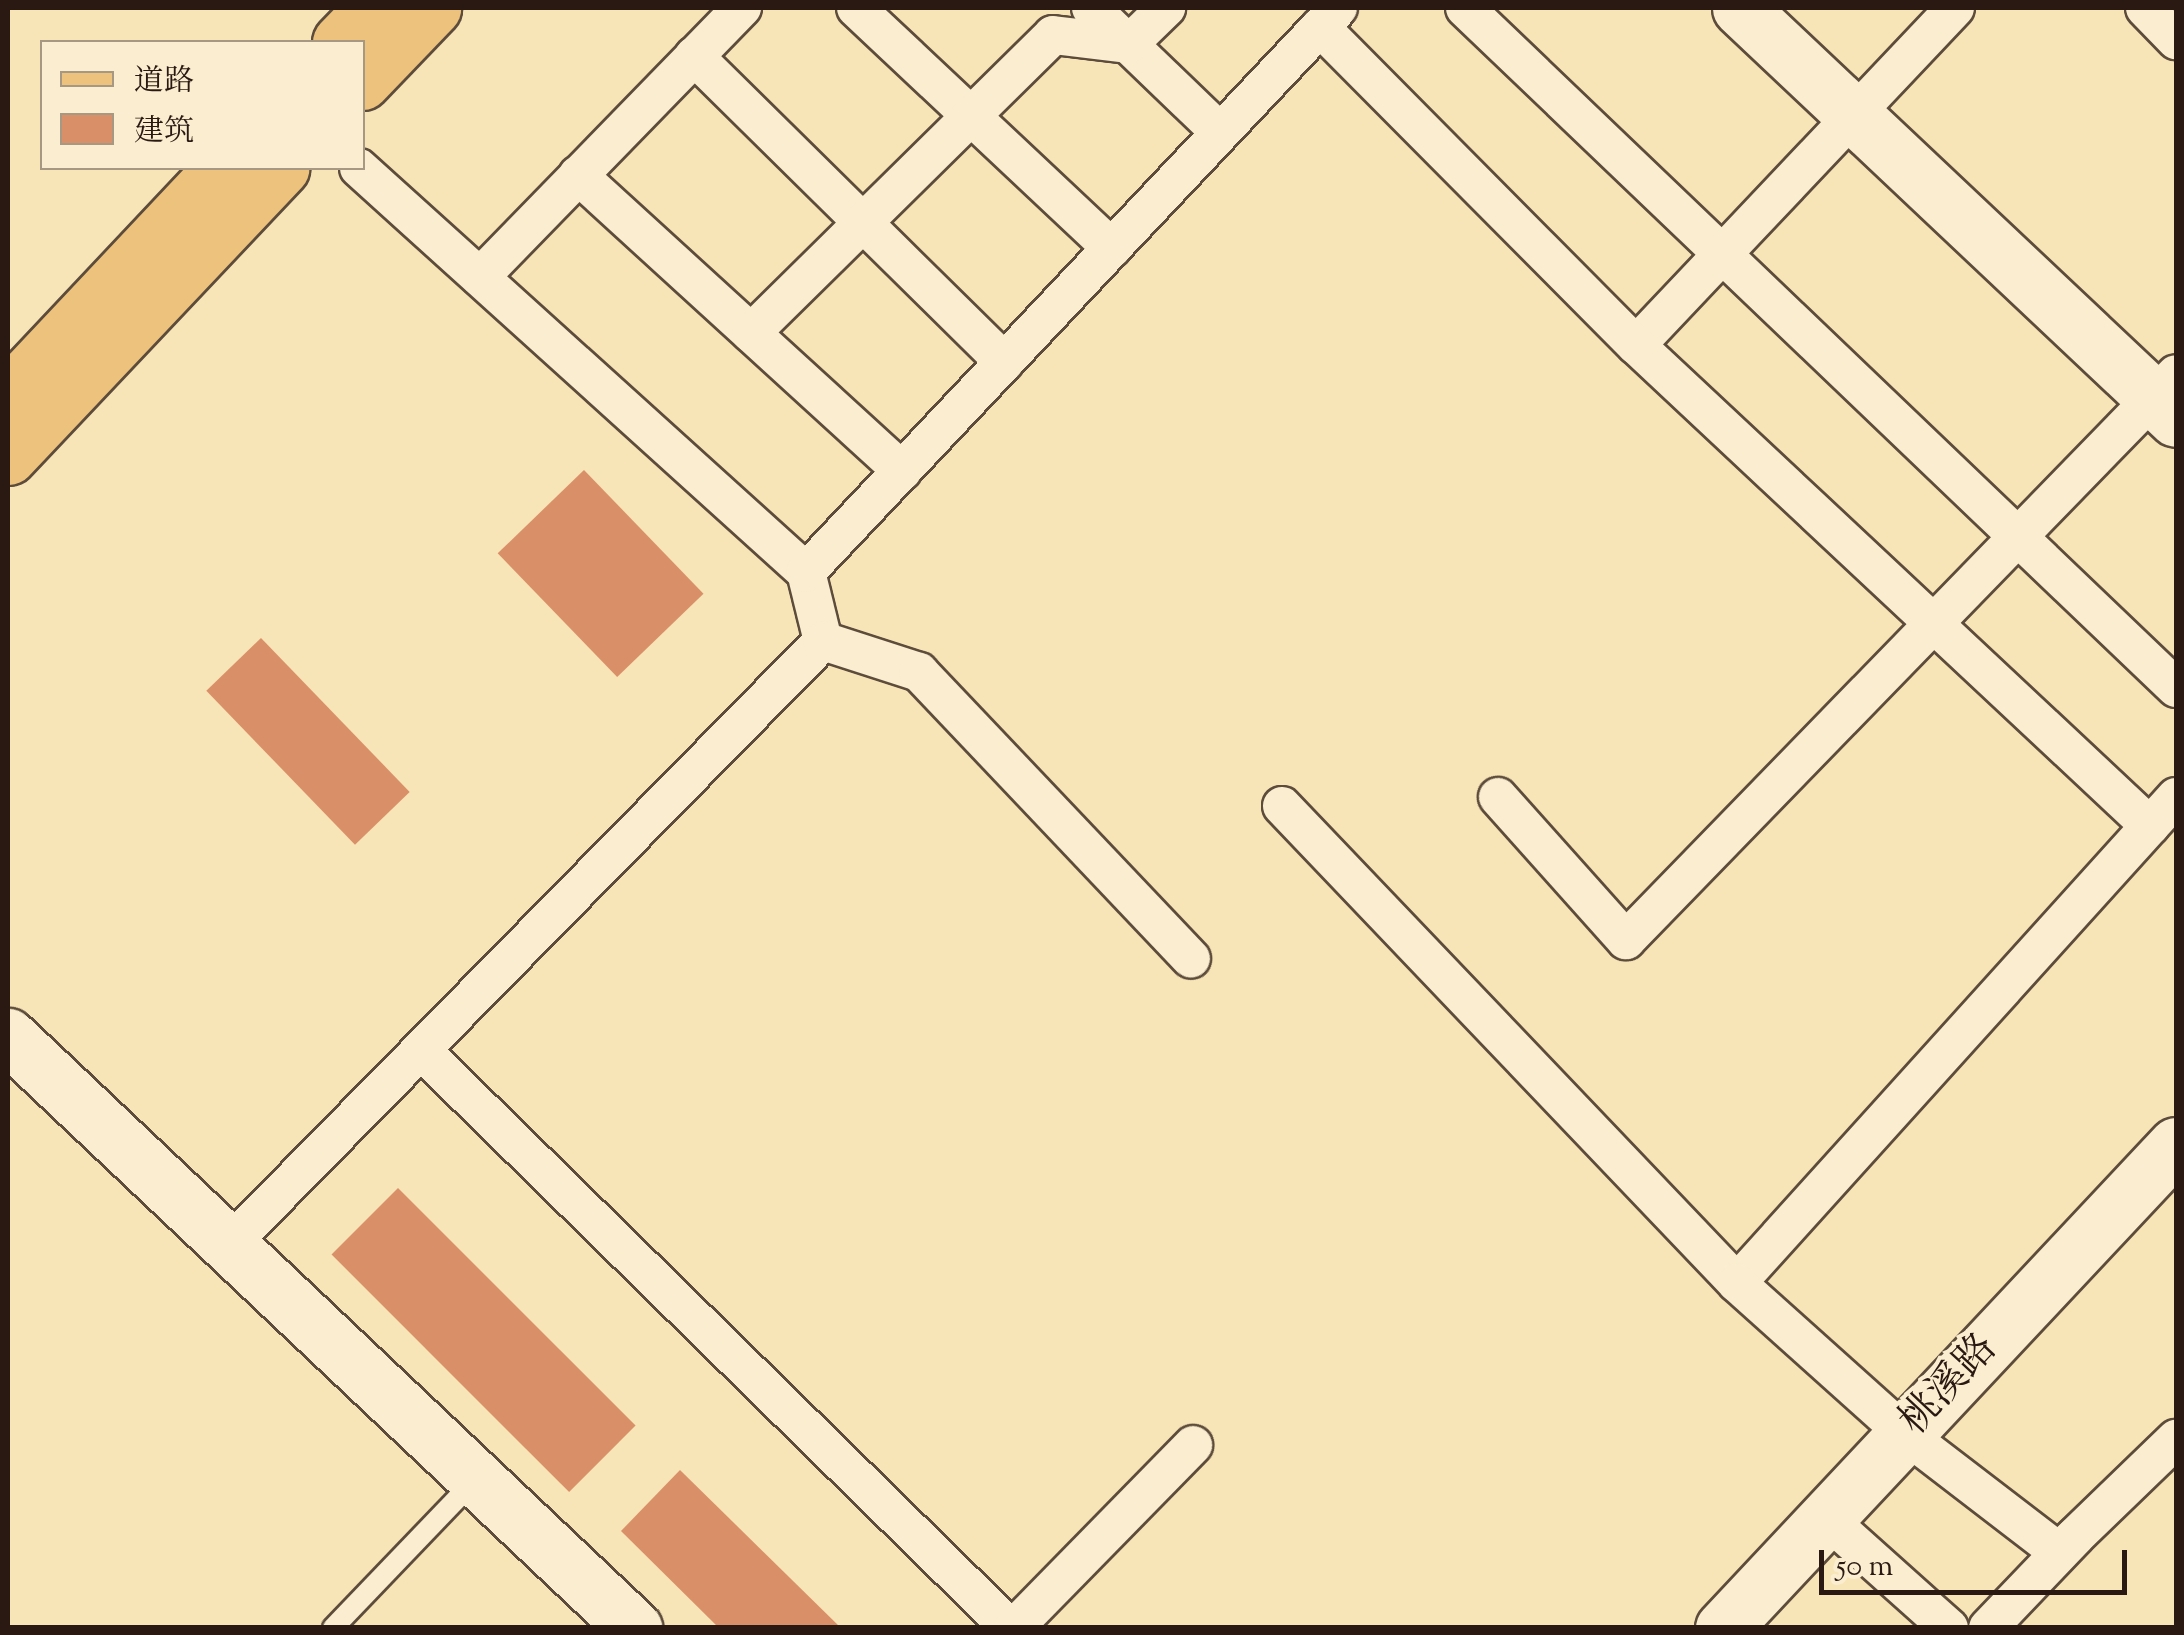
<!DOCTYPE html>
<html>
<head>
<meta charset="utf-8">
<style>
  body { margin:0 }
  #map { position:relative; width:2184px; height:1635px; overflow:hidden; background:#f7e4b7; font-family:"Sorts Mill Goudy","Noto Serif SC",serif }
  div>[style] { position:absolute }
  .building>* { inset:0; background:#d99068; transform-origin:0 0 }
  .roads { filter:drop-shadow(2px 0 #5d4c3b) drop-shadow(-2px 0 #5d4c3b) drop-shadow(0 2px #5d4c3b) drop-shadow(0 -2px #5d4c3b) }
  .lane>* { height:20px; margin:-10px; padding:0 10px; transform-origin:10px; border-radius:10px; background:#faedd0 }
  .street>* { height:38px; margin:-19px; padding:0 19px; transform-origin:19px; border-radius:19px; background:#faedd0 }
  .secondary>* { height:55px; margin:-27.5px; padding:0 27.5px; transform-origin:27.5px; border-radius:27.5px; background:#faedd0 }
  .primary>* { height:55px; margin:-27.5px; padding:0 27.5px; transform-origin:27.5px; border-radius:27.5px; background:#ecc27c }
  span { translate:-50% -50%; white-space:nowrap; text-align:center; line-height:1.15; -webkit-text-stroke:8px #faedd0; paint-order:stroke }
  .street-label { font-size:40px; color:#2a1912 }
  .frame { position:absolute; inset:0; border:10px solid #2a1912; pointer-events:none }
  .legend { position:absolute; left:40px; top:40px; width:325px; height:130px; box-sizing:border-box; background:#faedd0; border:2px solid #a79884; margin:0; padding:12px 18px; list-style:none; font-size:30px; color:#2a1912 }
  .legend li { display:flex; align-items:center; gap:20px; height:50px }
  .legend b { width:50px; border:2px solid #a79884 }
  .scale { position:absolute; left:1819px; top:1550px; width:308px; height:45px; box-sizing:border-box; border:5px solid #2a1912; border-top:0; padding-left:12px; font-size:30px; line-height:35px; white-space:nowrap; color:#2a1912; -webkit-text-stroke:8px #faedd0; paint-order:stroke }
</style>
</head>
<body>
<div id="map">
  <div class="building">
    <i style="left:584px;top:470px;width:172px;height:120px;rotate:46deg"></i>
    <i style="left:261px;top:638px;width:214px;height:76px;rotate:46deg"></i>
    <i style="left:398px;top:1188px;width:336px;height:94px;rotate:45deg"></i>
    <i style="clip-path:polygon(680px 1470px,841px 1628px,719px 1628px,621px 1531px)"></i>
  </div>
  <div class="roads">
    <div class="lane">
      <i style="left:333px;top:1628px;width:207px;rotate:-46.2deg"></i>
    </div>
    <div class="street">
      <i style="left:856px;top:8px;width:351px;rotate:43.2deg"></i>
      <i style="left:1091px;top:8px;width:179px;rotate:43.9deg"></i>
      <i style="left:1465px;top:8px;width:984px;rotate:43.72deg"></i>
      <i style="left:1955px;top:8px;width:464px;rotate:133.4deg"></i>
      <i style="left:1636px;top:345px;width:704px;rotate:43.1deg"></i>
      <i style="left:2145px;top:8px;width:45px;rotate:45.9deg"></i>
      <i style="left:1320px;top:27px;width:448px;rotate:45.2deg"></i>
      <i style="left:694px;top:56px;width:436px;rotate:44.6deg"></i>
      <i style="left:359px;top:168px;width:603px;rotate:42.11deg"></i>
      <i style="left:578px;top:175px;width:439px;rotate:42.4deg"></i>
      <i style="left:480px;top:277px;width:376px;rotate:-45.8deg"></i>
      <i style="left:751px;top:333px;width:424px;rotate:-44.6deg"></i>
      <i style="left:1053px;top:35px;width:77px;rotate:6.8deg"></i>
      <i style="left:1129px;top:44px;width:52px;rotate:-44.2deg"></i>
      <i style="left:823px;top:641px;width:71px;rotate:-103.8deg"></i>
      <i style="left:806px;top:572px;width:775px;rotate:-46.67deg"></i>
      <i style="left:1498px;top:797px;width:192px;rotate:48.2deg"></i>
      <i style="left:1626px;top:940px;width:789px;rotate:-45.82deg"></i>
      <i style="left:1282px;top:806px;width:659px;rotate:46.35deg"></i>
      <i style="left:1737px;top:1283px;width:655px;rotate:-47.91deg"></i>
      <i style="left:421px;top:1050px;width:825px;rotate:44.46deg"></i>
      <i style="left:230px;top:1244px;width:846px;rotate:-45.48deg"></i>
      <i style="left:823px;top:641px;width:101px;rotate:17.9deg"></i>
      <i style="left:919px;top:672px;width:395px;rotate:46.5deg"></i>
      <i style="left:1737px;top:1283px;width:226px;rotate:41.9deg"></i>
      <i style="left:1905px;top:1434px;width:194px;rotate:37.5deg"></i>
      <i style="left:2059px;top:1552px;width:163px;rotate:-44deg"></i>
      <i style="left:1826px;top:1518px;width:165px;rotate:41.8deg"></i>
      <i style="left:1014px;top:1628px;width:256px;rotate:-45.6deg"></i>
      <i style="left:1988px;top:1628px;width:127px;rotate:-46.3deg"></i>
    </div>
    <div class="secondary">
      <i style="left:1740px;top:8px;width:599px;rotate:43.31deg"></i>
      <i style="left:8px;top:1036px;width:862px;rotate:43.4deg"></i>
      <i style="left:1723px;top:1628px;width:662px;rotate:-46.84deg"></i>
    </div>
    <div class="primary">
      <i style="left:340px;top:42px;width:47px;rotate:-45.9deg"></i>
      <i style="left:362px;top:82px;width:103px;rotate:-46.2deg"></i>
      <i style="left:8px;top:395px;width:312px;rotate:-46.7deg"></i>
      <i style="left:8px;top:457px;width:398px;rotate:-46.6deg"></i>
    </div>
  </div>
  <div class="street-label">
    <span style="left:1950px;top:1386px;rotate:-47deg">桃溪路</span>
  </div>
  <div class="frame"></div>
  <ul class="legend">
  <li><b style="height:12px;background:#ecc27c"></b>道路</li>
  <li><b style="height:28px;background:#d99068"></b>建筑</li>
  </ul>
  <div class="scale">50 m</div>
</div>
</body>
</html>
